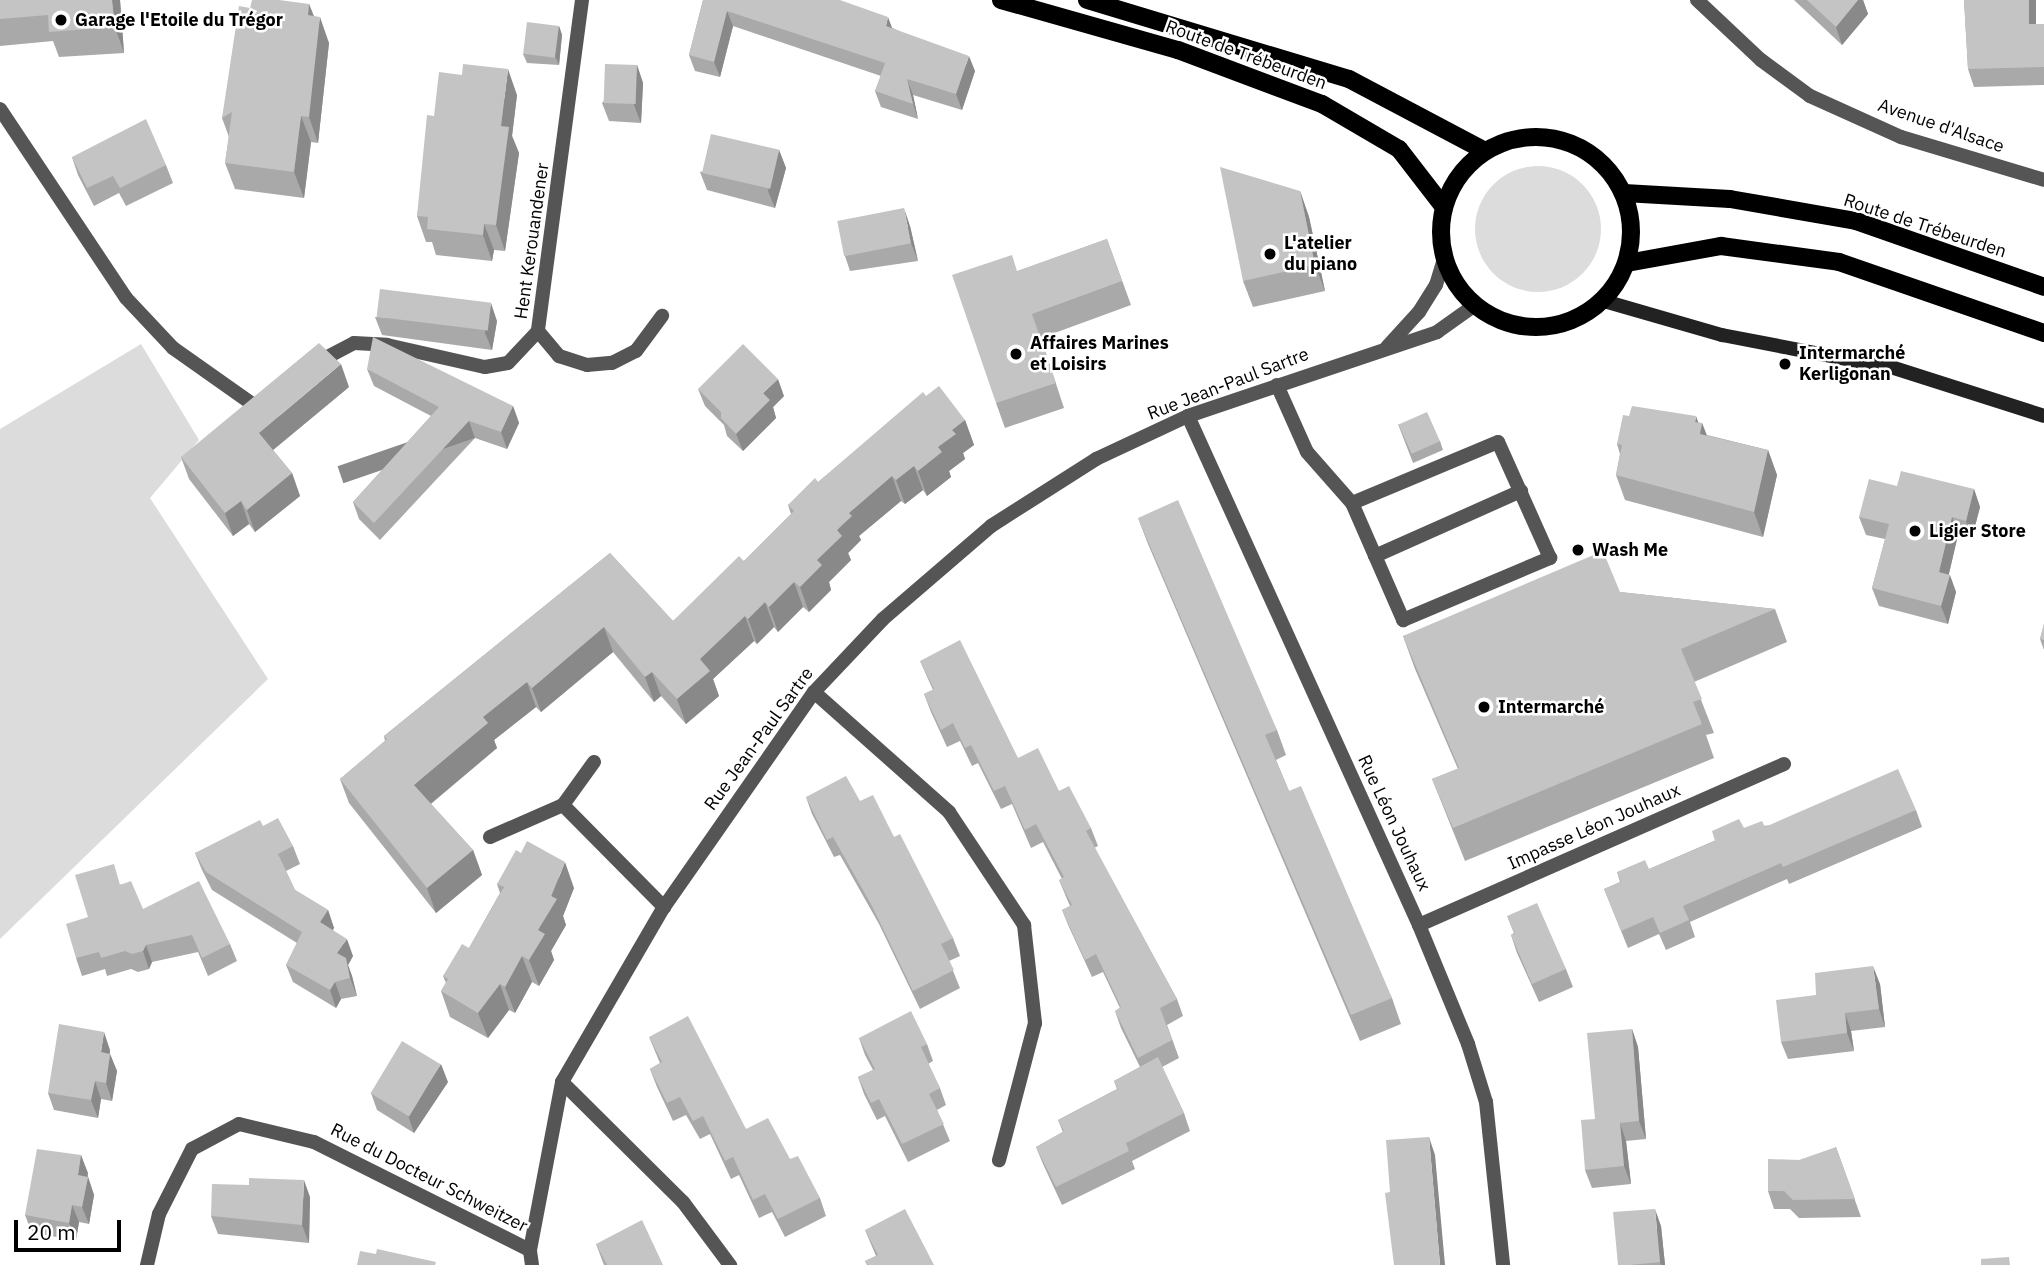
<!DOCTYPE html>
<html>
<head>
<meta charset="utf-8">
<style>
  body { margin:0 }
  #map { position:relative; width:2044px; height:1265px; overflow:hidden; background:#fff; font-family:"IBM Plex Sans",sans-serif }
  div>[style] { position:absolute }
  .green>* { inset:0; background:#dcdcdc }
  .round { border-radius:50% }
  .service>* { height:14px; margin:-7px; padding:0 7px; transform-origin:7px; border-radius:7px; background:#555 }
  .minor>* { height:14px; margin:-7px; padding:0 7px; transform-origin:7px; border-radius:7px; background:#555 }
  .secondary>* { height:14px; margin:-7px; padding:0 7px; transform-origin:7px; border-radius:7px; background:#222 }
  .primary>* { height:18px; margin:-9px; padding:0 9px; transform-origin:9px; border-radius:9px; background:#000 }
  .primary>.ring { margin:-9px; padding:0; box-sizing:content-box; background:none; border:18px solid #000; border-radius:50% }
  .wall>* { inset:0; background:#a9a9a9 }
  .shaded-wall>* { inset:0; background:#898989; transform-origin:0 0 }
  .building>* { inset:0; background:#c4c4c4; transform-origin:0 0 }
  .dots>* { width:19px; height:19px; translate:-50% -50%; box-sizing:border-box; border:4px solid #fff; border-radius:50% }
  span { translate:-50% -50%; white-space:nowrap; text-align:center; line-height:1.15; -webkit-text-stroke:5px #fff; paint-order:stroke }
  .poi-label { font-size:18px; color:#000; font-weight:700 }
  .left { translate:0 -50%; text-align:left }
  .street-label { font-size:18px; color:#000 }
  .scale { position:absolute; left:14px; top:1220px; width:107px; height:32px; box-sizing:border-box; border:4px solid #000; border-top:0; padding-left:9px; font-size:21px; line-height:24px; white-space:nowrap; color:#000; -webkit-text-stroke:5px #fff; paint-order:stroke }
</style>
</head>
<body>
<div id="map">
  <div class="green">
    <i class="round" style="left:1475px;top:166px;width:126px;height:126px"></i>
    <i style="clip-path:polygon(141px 344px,199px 440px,150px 498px,268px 679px,0 939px,0 429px)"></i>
  </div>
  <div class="service">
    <i style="left:0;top:109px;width:227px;rotate:56.3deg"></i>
    <i style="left:126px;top:298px;width:69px;rotate:46.8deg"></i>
    <i style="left:173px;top:348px;width:104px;rotate:35.2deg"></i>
    <i style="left:258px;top:408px;width:5px;rotate:-37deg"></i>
    <i style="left:314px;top:364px;width:45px;rotate:-27.7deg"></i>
    <i style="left:354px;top:343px;width:33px;rotate:3deg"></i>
    <i style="left:387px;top:345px;width:100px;rotate:12.7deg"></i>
    <i style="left:485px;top:367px;width:23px;rotate:-10deg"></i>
    <i style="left:508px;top:363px;width:44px;rotate:-46.8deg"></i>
    <i style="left:1277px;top:385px;width:73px;rotate:65.9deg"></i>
    <i style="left:1307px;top:452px;width:68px;rotate:48.6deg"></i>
    <i style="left:1352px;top:503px;width:128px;rotate:66.4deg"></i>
    <i style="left:1403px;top:620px;width:160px;rotate:-22.9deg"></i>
    <i style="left:1550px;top:558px;width:127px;rotate:-114.1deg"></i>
    <i style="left:1498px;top:442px;width:158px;rotate:157.3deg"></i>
    <i style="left:1375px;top:556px;width:160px;rotate:-24deg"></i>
  </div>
  <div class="minor">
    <i style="left:582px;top:0;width:334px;rotate:97.6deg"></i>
    <i style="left:538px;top:331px;width:33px;rotate:50deg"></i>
    <i style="left:559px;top:356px;width:29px;rotate:18deg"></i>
    <i style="left:587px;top:365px;width:25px;rotate:-5deg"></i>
    <i style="left:612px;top:363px;width:27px;rotate:-27deg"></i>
    <i style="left:636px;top:351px;width:44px;rotate:-53.4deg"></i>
    <i style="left:1697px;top:0;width:88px;rotate:43.2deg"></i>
    <i style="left:1761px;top:60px;width:61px;rotate:36.3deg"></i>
    <i style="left:1810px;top:96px;width:100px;rotate:24.3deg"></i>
    <i style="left:1901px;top:137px;width:149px;rotate:16.7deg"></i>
    <i style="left:1387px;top:347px;width:47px;rotate:-47.6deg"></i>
    <i style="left:1419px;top:312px;width:32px;rotate:-58deg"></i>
    <i style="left:1436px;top:285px;width:28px;rotate:-73deg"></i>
    <i style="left:1188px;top:416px;width:559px;rotate:65.59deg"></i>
    <i style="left:1419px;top:925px;width:129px;rotate:67.6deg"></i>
    <i style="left:1468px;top:1044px;width:61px;rotate:72.8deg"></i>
    <i style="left:1486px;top:1102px;width:164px;rotate:84deg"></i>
    <i style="left:814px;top:692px;width:181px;rotate:41.6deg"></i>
    <i style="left:949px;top:812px;width:136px;rotate:56.4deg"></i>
    <i style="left:1024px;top:925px;width:99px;rotate:83.6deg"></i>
    <i style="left:1035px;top:1023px;width:142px;rotate:104.7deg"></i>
    <i style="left:594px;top:762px;width:53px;rotate:125.8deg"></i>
    <i style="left:563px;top:805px;width:144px;rotate:45.3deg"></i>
    <i style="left:490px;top:837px;width:80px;rotate:-23.7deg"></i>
    <i style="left:1419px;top:925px;width:399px;rotate:-23.8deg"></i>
    <i style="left:562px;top:1082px;width:170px;rotate:44.8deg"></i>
    <i style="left:683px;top:1202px;width:79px;rotate:53.3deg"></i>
    <i style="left:147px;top:1265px;width:52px;rotate:-76.8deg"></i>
    <i style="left:159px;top:1214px;width:73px;rotate:-63.1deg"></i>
    <i style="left:192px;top:1149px;width:53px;rotate:-28deg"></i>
    <i style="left:239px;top:1124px;width:77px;rotate:13.5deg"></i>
    <i style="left:314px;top:1142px;width:241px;rotate:26.6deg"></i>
    <i style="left:532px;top:1265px;width:15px;rotate:-98deg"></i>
    <i style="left:530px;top:1250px;width:171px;rotate:-79.2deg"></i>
    <i style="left:562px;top:1082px;width:203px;rotate:-59.8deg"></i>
    <i style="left:664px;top:907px;width:262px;rotate:-55.1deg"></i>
    <i style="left:814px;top:692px;width:100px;rotate:-46.6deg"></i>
    <i style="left:883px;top:619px;width:143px;rotate:-40.7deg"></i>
    <i style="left:991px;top:526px;width:125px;rotate:-32.5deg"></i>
    <i style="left:1096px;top:459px;width:102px;rotate:-25.1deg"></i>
    <i style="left:1188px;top:416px;width:263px;rotate:-18.6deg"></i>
    <i style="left:1437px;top:332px;width:47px;rotate:-35.4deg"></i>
  </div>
  <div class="secondary">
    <i style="left:1604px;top:301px;width:123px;rotate:16.1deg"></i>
    <i style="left:1722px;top:335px;width:175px;rotate:10.9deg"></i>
    <i style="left:1894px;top:368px;width:157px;rotate:17.7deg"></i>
  </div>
  <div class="primary">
    <i style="left:1001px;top:0;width:184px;rotate:15.8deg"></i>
    <i style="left:1178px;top:50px;width:154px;rotate:20.6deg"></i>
    <i style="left:1322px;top:104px;width:89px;rotate:30.3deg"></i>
    <i style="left:1399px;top:149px;width:72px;rotate:52.3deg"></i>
    <i style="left:1087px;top:0;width:274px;rotate:16.8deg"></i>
    <i style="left:1349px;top:79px;width:154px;rotate:27.9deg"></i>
    <i class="ring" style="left:1441px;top:137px;width:172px;height:172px"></i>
    <i style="left:1624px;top:193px;width:106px;rotate:3.2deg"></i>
    <i style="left:1730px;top:199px;width:128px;rotate:9.9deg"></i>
    <i style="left:1856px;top:221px;width:199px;rotate:19.3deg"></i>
    <i style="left:1627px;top:263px;width:96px;rotate:-10.3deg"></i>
    <i style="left:1721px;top:246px;width:119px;rotate:7.7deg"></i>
    <i style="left:1839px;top:262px;width:217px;rotate:19.1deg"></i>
  </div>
  <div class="wall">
    <i style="clip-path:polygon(0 0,120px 0,124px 53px,59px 57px,53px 41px,0 46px)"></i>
    <i style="clip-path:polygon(703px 0,893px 28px,975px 71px,962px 110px,913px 95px,918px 119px,881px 107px,875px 91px,881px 76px,733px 26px,720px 77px,695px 71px,689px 55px)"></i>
    <i style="clip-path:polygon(1794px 0,1863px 0,1868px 14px,1842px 45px)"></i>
    <i style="clip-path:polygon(1964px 0,2036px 0,2036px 24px,2044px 24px,2044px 85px,1974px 87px,1968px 69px)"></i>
    <i style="clip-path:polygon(309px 4px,314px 16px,329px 43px,318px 143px,311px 142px,304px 198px,235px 189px,225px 163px,229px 137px,222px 118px,250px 8px)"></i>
    <i style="clip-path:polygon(559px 26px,562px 35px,559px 65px,527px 63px,523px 54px)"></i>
    <i style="clip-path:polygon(637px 65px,643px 83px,641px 123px,609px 121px,602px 103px)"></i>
    <i style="clip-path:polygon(517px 95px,512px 136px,519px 153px,505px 251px,494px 250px,492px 261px,436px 255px,432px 242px,426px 242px,417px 216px,434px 116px)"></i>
    <i style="clip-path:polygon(779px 150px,786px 168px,775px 208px,707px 190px,700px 172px)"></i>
    <i style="clip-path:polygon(72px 157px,166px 165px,173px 183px,126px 206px,119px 193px,94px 206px,78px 175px)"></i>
    <i style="clip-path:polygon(1300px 191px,1309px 217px,1325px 291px,1253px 307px,1243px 281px)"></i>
    <i style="clip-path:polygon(910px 226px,918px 261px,850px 271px,844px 253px)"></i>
    <i style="clip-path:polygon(1107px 239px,1131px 305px,1041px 338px,1064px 408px,1005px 428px,996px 403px,1018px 271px)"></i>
    <i style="clip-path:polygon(375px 317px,497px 321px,492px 350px,382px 335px)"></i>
    <i style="clip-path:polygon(367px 369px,513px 406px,519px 423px,507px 449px,475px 438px,380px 540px,359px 519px,353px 502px,431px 416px,374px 386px)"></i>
    <i style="clip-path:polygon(349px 387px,273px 450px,292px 473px,300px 496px,255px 532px,249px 524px,233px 536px,189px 479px,181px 457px)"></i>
    <i style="clip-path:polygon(698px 389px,784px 396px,773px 407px,776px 418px,743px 451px,727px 436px,724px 425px,705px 406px)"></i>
    <i style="clip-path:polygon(926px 396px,965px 420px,974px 445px,963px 453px,965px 459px,949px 471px,951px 477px,927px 496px,923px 490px,905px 504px,901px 501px,859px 536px,861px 540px,848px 553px,851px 560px,829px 582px,831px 590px,809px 612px,803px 607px,778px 632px,774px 627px,757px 644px,754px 641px,713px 679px,719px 696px,686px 724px,661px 696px,654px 702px,613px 652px,541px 712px,536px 707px,494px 740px,497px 748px,431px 804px,473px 850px,482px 875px,436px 913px,349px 803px,340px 779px,385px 741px,384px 736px,610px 553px,673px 621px,744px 561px,791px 514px,788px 505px,818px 482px)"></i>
    <i style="clip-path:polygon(1629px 416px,1702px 423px,1707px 435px,1768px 450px,1777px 475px,1763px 537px,1625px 500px,1616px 475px,1620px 454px,1617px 444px)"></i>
    <i style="clip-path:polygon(1398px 424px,1440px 441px,1443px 450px,1413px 463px)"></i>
    <i style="clip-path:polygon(1897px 486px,1974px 489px,1980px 507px,1972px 538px,1958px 535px,1949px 574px,1956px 592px,1948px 624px,1879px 606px,1872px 588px,1885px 539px,1866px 535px,1859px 517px)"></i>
    <i style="clip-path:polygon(1138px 518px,1277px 730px,1286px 755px,1276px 760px,1289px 791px,1392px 998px,1401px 1024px,1360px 1041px,1148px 544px)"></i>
    <i style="clip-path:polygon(1620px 592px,1775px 609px,1787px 642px,1694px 682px,1714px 733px,1706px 735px,1714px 758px,1465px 861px,1432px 779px,1458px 769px,1415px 669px,1403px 636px)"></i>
    <i style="clip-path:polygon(2044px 624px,2044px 650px,2040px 639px)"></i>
    <i style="clip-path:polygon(920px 661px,1018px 758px,1059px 791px,1091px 828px,1098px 846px,1094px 848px,1177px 999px,1183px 1016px,1167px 1025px,1179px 1058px,1162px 1067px,1184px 1113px,1190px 1131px,1132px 1161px,1135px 1169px,1062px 1205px,1043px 1164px,1036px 1147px,1063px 1132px,1058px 1120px,1117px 1089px,1114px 1081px,1140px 1067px,1121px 1028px,1115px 1011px,1120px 1008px,1103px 972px,1092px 977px,1069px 927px,1062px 910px,1070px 906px,1059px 880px,1062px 879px,1043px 842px,1031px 848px,1012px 804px,1001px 809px,978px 763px,972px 766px,960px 741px,947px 747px,931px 712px,924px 694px,933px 690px)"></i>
    <i style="clip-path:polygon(806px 797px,860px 801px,894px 837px,953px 938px,960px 956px,949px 961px,960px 988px,920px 1009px,879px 924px,840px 855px,834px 857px,812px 814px)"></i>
    <i style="clip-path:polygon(1916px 810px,1922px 827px,1789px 884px,1787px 879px,1690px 922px,1695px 937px,1666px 950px,1659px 934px,1628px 948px,1604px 889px,1620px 882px,1617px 872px,1649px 869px,1744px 828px)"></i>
    <i style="clip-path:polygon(263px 826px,293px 846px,300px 864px,286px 871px,295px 890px,328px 910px,334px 928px,333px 930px,353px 956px,348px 965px,352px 976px,357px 996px,341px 999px,336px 1008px,293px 982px,286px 965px,297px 943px,212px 890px,202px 870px,195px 853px)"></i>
    <i style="clip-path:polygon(521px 853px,574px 888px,563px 916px,566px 925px,551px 951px,554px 960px,539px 986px,532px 982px,515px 1013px,509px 1010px,488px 1038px,450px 1017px,441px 991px,446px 983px,443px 976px,469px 948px,500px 893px,497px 884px)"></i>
    <i style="clip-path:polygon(121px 884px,143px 909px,230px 944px,237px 961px,208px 976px,198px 952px,152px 962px,149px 969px,138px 972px,131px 969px,107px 976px,105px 969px,82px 976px,76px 958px,88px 917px)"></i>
    <i style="clip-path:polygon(1507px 916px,1566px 969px,1573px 987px,1539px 1002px,1517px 953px,1511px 935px,1514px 933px)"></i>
    <i style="clip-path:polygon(1880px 984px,1885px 1027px,1851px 1031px,1854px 1051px,1788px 1059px,1781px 1042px,1816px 995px)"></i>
    <i style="clip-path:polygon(1632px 1029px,1638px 1047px,1646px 1139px,1626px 1141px,1631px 1184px,1592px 1188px,1585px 1170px,1595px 1119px)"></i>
    <i style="clip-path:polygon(649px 1037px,746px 1129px,790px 1159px,820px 1198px,826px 1216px,785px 1237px,772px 1212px,759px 1218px,739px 1175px,731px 1179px,710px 1134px,700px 1139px,686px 1115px,673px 1121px,657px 1087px,650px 1069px,660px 1063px)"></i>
    <i style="clip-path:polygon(859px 1038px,927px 1044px,933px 1061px,928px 1064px,940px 1088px,946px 1105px,937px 1110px,950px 1141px,908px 1162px,885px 1116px,877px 1120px,864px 1094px,858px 1077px,873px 1070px,865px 1055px)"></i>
    <i style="clip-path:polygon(110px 1050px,110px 1054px,117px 1071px,112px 1101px,101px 1099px,98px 1118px,54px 1110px,48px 1093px)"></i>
    <i style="clip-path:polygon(448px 1082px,414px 1133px,377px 1110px,371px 1093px)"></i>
    <i style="clip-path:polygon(1836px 1147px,1861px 1217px,1799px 1218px,1790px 1209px,1774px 1209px,1768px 1191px)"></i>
    <i style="clip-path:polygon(81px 1155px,94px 1195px,89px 1224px,79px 1222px,76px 1240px,32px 1233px,25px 1215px)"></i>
    <i style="clip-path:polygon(310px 1197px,309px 1243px,218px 1234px,211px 1216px)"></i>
    <i style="clip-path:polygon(1661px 1226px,1665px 1265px,1618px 1265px)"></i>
    <i style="clip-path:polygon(865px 1230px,934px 1265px,867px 1265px,865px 1261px,876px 1256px)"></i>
    <i style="clip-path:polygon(596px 1244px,663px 1265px,604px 1265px)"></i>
  </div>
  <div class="shaded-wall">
    <i style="clip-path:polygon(112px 0,120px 0,124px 53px,115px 27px)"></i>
    <i style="clip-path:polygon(1858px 0,1863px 0,1868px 14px,1842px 45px,1836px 27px)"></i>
    <i style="clip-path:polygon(2029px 0,2036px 0,2036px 42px,2029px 24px)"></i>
    <i style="clip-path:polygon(309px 4px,318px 28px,320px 17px,329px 43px,318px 143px,309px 117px,308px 15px)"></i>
    <i style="clip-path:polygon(727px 11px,733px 26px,720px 77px,714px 62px)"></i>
    <i style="clip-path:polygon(888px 17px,894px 33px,886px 26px)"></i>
    <i style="clip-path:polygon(559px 26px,562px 35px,559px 65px,555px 56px)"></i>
    <i style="clip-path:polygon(969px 56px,975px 71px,962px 110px,956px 94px)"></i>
    <i style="clip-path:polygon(637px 65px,643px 83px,641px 123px,634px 105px)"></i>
    <i style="clip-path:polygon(508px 69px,517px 95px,512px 136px,519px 153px,505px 251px,496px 225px,501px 126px)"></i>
    <i style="clip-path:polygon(907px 79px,913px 95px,918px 119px,913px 104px)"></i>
    <i style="clip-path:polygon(301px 116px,311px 142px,304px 198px,294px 172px)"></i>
    <i style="clip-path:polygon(779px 150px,786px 168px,775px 208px,768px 191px)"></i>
    <i style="clip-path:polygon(1300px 191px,1309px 217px,1325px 291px,1315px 265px)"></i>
    <i style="clip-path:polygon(904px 208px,910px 226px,918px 261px,911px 243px)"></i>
    <i style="clip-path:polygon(484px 224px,494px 250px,492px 261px,483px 235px)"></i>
    <i style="clip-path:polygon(491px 303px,497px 321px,492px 350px,485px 333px)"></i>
    <i style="clip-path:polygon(341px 364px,349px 387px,267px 455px,259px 433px)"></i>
    <i style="clip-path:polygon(778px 379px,784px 396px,773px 407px,776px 418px,743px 451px,736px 434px,763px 393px)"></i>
    <i style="clip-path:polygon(513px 406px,519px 423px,507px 449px,501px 432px)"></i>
    <i style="clip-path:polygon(1696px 416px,1701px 430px,1702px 423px,1711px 448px,1709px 459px,1695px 422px)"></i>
    <i style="clip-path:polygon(965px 420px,974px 445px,963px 453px,965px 459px,949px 471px,951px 477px,927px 496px,918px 471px,952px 430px)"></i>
    <i style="left:469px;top:421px;width:18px;height:139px;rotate:71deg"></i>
    <i style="clip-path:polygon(1768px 450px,1777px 475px,1763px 537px,1754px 512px)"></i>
    <i style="clip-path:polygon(914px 466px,923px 490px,905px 504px,896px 480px)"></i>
    <i style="clip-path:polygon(292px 473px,300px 496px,255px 532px,247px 510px)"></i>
    <i style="clip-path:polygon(892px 476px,901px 501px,859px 536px,861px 540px,848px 553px,851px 560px,829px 582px,831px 590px,809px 612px,800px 587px,817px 560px,849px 513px)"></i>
    <i style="clip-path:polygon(1974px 489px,1980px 507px,1972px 538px,1966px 521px)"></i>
    <i style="clip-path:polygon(241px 501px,249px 524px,233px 536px,225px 513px)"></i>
    <i style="clip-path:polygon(1952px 517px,1958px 535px,1945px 590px,1939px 572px)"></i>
    <i style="clip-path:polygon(1950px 575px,1956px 592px,1948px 624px,1941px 606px)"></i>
    <i style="clip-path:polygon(794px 582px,803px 607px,778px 632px,769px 607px)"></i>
    <i style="clip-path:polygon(765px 602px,774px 627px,757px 644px,748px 619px)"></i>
    <i style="clip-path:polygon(745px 616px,754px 641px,713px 679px,719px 696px,686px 724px,677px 699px,700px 659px)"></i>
    <i style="clip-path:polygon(604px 627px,613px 652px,541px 712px,532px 688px)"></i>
    <i style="clip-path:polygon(652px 672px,661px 696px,654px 702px,645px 677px)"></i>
    <i style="clip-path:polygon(527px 682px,536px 707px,494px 740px,497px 748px,423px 810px,414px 785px,483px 717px)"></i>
    <i style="clip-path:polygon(473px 850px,482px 875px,436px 913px,427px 888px)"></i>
    <i style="clip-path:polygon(565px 862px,574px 888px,563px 916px,566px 925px,551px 951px,554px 960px,539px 986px,529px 960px,538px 930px)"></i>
    <i style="clip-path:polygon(328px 910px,334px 928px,326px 940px,320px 922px)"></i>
    <i style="clip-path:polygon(347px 939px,353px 956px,348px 965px,352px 976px,357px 996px,350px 978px,337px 953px)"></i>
    <i style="clip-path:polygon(146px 945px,152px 962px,149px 969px,143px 951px)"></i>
    <i style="clip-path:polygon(522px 956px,532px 982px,515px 1013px,505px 987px)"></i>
    <i style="clip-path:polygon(1873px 966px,1880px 984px,1885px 1027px,1879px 1009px)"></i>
    <i style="clip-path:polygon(335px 982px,341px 999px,336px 1008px,330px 990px)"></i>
    <i style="clip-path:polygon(500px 984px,509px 1010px,488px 1038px,478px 1013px)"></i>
    <i style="clip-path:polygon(1845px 1013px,1851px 1031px,1854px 1051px,1847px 1033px)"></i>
    <i style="clip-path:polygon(1632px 1029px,1638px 1047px,1646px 1139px,1639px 1121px)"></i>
    <i style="clip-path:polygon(104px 1032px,110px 1050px,107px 1070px,101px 1052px)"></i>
    <i style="clip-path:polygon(110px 1054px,117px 1071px,112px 1101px,106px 1083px)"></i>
    <i style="clip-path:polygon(441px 1064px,448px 1082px,414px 1133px,408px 1115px)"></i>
    <i style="clip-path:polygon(95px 1081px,101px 1099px,98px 1118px,91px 1100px)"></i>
    <i style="clip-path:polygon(1620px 1123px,1626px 1141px,1631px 1184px,1624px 1166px)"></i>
    <i style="clip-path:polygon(1429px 1137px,1435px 1155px,1445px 1265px,1440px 1265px)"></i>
    <i style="clip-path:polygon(81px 1155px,88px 1173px,85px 1193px,78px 1175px)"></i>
    <i style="clip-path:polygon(88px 1177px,94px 1195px,89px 1224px,82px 1207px)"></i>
    <i style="clip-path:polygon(304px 1180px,310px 1197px,309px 1243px,302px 1225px)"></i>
    <i style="clip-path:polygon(72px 1205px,79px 1222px,76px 1240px,69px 1223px)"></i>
    <i style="clip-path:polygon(1655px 1209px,1661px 1226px,1665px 1265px,1661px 1265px,1660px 1262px)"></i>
  </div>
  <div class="building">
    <i style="clip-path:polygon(0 0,112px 0,115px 27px,49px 32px,48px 15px,0 19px)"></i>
    <i style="clip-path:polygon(252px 0,279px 0,309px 4px,308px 15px,320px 17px,309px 117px,301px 116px,294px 172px,225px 163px,232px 112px,222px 118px,239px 6px,250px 8px)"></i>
    <i style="clip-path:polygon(703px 0,840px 0,888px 17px,886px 26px,969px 56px,956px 94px,907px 79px,913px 104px,875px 91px,885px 63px,727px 11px,714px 62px,689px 55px)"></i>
    <i style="clip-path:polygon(1807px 0,1858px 0,1836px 27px)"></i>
    <i style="clip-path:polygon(1964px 0,2029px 0,2029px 24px,2044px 24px,2044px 67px,1968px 69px)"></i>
    <i style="left:527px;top:22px;width:32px;height:32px;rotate:7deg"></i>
    <i style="clip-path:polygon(463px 64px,508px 69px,501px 126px,509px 127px,496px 225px,484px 224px,483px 235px,427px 229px,428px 217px,417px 216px,427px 115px,434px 116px,439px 72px,462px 75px)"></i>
    <i style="left:605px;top:64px;width:32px;height:39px;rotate:2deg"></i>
    <i style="clip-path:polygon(146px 119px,166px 165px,120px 188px,113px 176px,87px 188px,72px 157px)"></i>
    <i style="left:711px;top:134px;width:70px;height:40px;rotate:13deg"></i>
    <i style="clip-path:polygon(1220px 167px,1300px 191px,1315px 265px,1243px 281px)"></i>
    <i style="left:904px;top:208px;width:36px;height:68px;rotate:79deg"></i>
    <i style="clip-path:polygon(1107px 239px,1122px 281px,1032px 314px,1056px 383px,996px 403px,952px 275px,1012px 255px,1017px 271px)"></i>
    <i style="left:380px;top:289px;width:112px;height:28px;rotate:7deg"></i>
    <i style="clip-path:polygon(373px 337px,513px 406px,501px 432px,469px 421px,374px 523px,353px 502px,439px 407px,367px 369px)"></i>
    <i style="clip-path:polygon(319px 343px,341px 364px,259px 433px,292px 473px,247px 510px,241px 501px,225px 513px,181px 457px)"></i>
    <i style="clip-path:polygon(743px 344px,778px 379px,763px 393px,770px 400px,736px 434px,721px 418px,721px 412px,698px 389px)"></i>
    <i style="clip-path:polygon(939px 386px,965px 420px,952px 430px,956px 434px,938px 447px,942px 452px,918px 471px,914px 466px,896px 480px,892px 476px,849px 513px,852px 516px,837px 530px,842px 536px,817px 560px,822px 565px,800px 587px,794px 582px,769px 607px,765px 602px,748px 619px,745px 616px,700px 659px,710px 671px,677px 699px,652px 672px,645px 677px,604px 627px,532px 688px,527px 682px,483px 717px,488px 723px,414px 785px,473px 850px,427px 888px,340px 779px,387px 739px,384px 736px,610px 553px,673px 621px,739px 556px,744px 561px,794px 511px,788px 505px,815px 478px,818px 482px,923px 392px,926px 396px)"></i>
    <i style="clip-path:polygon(1632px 406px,1696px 416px,1695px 422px,1702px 423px,1700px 434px,1768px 450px,1754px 512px,1616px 475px,1622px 445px,1617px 444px,1623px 415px,1629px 416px)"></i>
    <i style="left:1427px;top:412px;width:32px;height:31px;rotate:66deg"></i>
    <i style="clip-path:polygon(1901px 471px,1974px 489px,1966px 521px,1952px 517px,1939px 572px,1950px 575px,1941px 606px,1872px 588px,1889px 524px,1859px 517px,1869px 479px,1897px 486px)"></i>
    <i style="clip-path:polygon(1178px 500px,1277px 730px,1265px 735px,1289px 791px,1301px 786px,1392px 998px,1351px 1015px,1138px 518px)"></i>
    <i style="clip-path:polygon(1603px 551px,1620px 592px,1775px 609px,1681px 649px,1702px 699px,1693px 702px,1702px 724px,1453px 828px,1432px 779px,1459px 768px,1403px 636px)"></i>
    <i style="clip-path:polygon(2044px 624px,2044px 640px,2040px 639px)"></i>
    <i style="clip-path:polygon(960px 640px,1018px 758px,1038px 748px,1059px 791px,1069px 786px,1091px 828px,1086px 831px,1177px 999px,1160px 1008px,1172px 1040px,1138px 1058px,1115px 1011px,1121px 1007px,1096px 954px,1085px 960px,1062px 910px,1072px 905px,1059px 880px,1064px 877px,1036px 824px,1025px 830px,1005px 786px,994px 791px,971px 745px,965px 748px,953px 723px,941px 730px,924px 694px,934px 689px,920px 661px)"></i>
    <i style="clip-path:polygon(1898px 769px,1916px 810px,1783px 867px,1781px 863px,1683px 906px,1689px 920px,1660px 933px,1653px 917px,1621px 931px,1604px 889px,1621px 882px,1617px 872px,1645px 860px,1649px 869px,1715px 841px,1712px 831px,1739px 819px,1744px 828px,1762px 821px,1765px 827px)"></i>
    <i style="clip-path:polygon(846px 776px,860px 801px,873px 795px,894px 837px,900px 834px,953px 938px,941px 944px,954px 970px,913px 991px,872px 906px,833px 837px,827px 840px,806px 797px)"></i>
    <i style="clip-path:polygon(278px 818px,293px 846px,278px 854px,295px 890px,328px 910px,320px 922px,347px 939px,337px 953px,346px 958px,350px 978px,335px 982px,330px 990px,286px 965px,302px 932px,206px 872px,195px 853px,260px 820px,263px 826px)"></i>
    <i style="clip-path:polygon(527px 841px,565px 862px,551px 896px,557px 899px,538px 930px,545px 934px,529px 960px,522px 956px,505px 987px,500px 984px,478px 1013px,441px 991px,448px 979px,443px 976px,462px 944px,469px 948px,504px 887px,497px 884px,516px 850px,521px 853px)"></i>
    <i style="clip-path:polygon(114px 864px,120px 885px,131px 881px,143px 909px,199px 881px,230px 944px,202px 958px,192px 935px,146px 945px,143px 951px,132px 954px,125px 951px,101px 958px,99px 952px,76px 958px,66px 924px,88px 917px,75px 875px)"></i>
    <i style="clip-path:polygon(1537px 903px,1566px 969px,1532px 984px,1511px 935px,1515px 933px,1507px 916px)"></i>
    <i style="clip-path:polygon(1873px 966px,1879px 1009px,1845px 1013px,1847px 1033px,1781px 1042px,1776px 1000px,1816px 995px,1815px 973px)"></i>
    <i style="clip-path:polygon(911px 1011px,927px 1044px,921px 1047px,940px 1088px,929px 1094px,944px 1124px,902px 1144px,879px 1099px,871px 1103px,858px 1077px,875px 1069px,859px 1038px)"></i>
    <i style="clip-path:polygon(688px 1016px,746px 1129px,768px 1118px,790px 1159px,798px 1156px,820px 1198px,778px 1219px,765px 1194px,753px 1200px,733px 1157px,725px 1161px,703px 1116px,693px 1121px,680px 1097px,667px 1103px,650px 1069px,662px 1062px,649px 1037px)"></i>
    <i style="clip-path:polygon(59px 1024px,104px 1032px,101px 1052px,110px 1054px,106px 1083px,95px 1081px,91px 1100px,48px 1093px)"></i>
    <i style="clip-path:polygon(1632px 1029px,1639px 1121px,1620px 1123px,1624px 1166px,1585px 1170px,1581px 1120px,1595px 1119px,1587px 1033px)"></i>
    <i style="left:402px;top:1041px;width:45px;height:61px;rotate:31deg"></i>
    <i style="clip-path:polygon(1158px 1057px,1184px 1113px,1126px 1143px,1129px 1151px,1056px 1187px,1036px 1147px,1064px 1131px,1058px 1120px,1118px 1089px,1114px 1081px)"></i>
    <i style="clip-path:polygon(1429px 1137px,1440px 1265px,1394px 1265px,1385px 1193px,1390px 1192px,1386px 1140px)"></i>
    <i style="clip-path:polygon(1836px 1147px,1855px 1199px,1793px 1200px,1784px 1191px,1768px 1191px,1768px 1159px,1799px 1160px)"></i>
    <i style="clip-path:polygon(37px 1149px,81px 1155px,78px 1175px,88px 1177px,82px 1207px,72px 1205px,69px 1223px,25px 1215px)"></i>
    <i style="clip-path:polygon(249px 1178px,304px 1180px,302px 1225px,211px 1216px,212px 1184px,249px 1185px)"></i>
    <i style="clip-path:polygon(905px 1209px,934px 1265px,868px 1265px,865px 1261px,878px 1255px,865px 1230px)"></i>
    <i style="clip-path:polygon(1655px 1209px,1660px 1262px,1630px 1265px,1618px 1265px,1613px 1212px)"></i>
    <i style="clip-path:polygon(642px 1220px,663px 1265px,607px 1265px,596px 1244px)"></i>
    <i style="clip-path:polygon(377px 1249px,436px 1262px,435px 1265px,357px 1265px,360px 1251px,376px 1254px)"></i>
    <i style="clip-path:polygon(2009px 1257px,2010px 1265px,1981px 1265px,1981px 1259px)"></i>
  </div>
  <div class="dots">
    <i style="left:61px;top:20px;background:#000"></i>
    <i style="left:1270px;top:254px;background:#000"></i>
    <i style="left:1016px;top:354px;background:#000"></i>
    <i style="left:1785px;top:364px;background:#000"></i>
    <i style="left:1915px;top:531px;background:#000"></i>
    <i style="left:1578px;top:550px;background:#000"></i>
    <i style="left:1484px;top:707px;background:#000"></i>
  </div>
  <div class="poi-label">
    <span class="left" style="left:75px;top:20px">Garage l'Etoile du Trégor</span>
    <span class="left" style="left:1284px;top:254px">L'atelier<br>du piano</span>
    <span class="left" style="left:1030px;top:354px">Affaires Marines<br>et Loisirs</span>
    <span class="left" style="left:1799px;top:364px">Intermarché<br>Kerligonan</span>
    <span class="left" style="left:1929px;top:531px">Ligier Store</span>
    <span class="left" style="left:1592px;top:550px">Wash Me</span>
    <span class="left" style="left:1498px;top:707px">Intermarché</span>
  </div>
  <div class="street-label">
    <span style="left:1246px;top:55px;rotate:20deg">Route de Trébeurden</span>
    <span style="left:1941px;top:126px;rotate:19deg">Avenue d'Alsace</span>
    <span style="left:1925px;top:226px;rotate:18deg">Route de Trébeurden</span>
    <span style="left:532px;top:241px;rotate:-82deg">Hent Kerouandener</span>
    <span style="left:1228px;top:384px;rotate:-21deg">Rue Jean-Paul Sartre</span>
    <span style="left:759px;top:739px;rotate:-54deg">Rue Jean-Paul Sartre</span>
    <span style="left:1394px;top:823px;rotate:65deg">Rue Léon Jouhaux</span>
    <span style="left:1594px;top:827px;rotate:-24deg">Impasse Léon Jouhaux</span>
    <span style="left:429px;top:1178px;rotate:27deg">Rue du Docteur Schweitzer</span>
  </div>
  <div class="scale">20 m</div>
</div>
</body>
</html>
